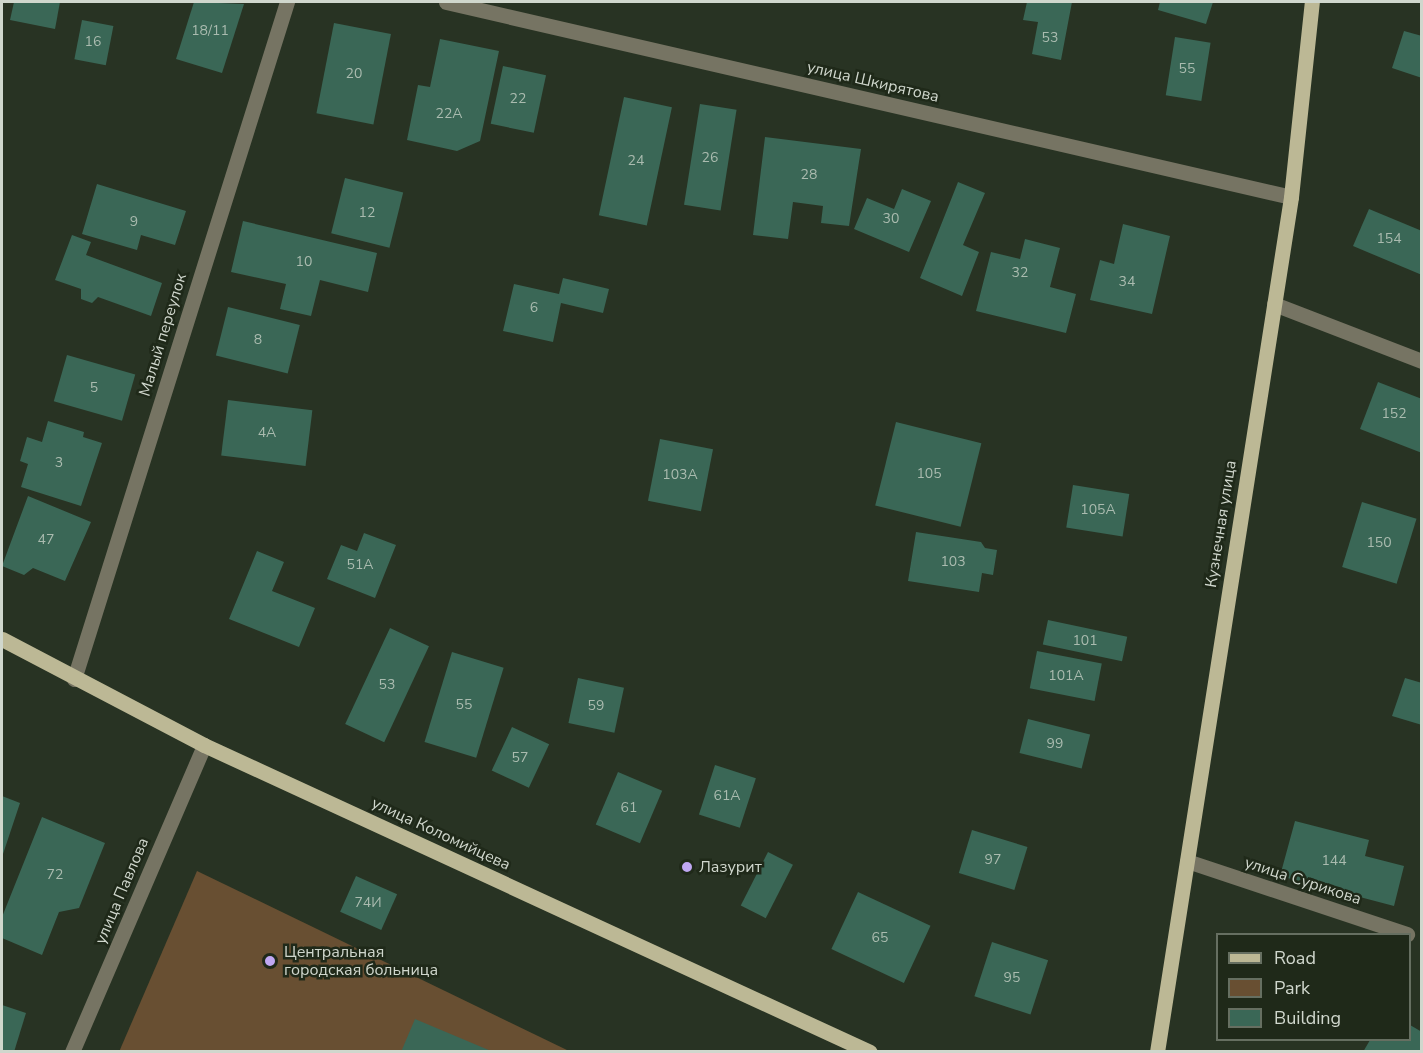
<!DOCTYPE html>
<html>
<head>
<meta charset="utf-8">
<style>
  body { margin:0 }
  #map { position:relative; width:1423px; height:1053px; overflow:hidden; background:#283323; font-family:"Nunito Sans",sans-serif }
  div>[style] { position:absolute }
  .green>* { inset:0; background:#684f32 }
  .building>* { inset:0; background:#3a6756; transform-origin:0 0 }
  .minor>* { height:15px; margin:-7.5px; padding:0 7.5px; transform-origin:7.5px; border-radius:7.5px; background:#767463 }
  .major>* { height:15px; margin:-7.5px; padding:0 7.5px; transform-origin:7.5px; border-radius:7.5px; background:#bcb895 }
  .dots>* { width:16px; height:16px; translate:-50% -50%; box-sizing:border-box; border:3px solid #1f2919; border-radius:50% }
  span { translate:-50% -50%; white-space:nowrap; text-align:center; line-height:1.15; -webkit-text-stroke:5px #1f2919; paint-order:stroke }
  .number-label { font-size:14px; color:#aabbaf }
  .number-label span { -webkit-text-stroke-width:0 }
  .street-label { font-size:16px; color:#d0d7cd }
  .poi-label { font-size:16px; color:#d0d7cd }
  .left { translate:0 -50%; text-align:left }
  .frame { position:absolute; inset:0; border:3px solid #d0d7cd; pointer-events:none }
  .legend { position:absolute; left:1216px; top:933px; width:195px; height:108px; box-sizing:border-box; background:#1f2919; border:2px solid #666f61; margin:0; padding:8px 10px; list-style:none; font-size:18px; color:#d0d7cd }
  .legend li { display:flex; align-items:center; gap:12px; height:30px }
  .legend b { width:30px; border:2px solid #666f61 }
</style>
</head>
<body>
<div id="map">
  <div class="green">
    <i style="clip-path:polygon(197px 871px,569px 1051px,119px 1052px)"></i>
  </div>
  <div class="building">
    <i style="clip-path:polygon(14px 2px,60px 2px,55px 29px,10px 20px)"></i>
    <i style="clip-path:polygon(194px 2px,244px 4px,222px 73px,176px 59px)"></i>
    <i style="clip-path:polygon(1027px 2px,1072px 2px,1061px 60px,1032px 54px,1038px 22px,1023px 20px)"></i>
    <i style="clip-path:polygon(1160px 2px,1213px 2px,1206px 24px,1158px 10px)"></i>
    <i style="left:82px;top:20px;width:32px;height:40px;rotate:11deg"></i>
    <i style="left:334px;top:23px;width:58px;height:92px;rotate:11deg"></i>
    <i style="clip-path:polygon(1404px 31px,1422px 36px,1422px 78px,1392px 68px)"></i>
    <i style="left:1175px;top:37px;width:36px;height:59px;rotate:9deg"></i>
    <i style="clip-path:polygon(440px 39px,499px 51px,480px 141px,457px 151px,407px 140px,418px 85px,430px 87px)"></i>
    <i style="left:503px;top:66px;width:44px;height:59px;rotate:12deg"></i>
    <i style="left:624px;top:97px;width:49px;height:121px;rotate:12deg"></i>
    <i style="left:700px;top:104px;width:37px;height:102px;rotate:9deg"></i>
    <i style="clip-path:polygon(765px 137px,861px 149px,849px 226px,821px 223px,823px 206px,793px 202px,788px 239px,753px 235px)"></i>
    <i style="left:345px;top:178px;width:60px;height:57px;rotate:14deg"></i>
    <i style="clip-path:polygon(958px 182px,985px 193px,963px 245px,979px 252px,962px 296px,920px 278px)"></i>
    <i style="clip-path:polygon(97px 184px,186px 211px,175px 245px,141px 235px,137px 250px,82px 234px)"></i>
    <i style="clip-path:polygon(902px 189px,931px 201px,909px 252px,854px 229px,867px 198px,894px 209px)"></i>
    <i style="clip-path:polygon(1369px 209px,1422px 231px,1422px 275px,1353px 246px)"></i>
    <i style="clip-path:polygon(243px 221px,377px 253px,368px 292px,320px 280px,311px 316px,280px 309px,286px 284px,231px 272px)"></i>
    <i style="clip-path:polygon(1123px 224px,1170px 236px,1152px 314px,1090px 300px,1100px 260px,1114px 264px)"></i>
    <i style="clip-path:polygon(72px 235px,91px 242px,86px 255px,162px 283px,151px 316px,98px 297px,92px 303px,81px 299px,81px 289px,55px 280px)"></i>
    <i style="clip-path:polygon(1025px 239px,1060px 248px,1050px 287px,1076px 294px,1066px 333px,976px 311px,991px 252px,1020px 259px)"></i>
    <i style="clip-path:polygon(563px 278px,609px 289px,603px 313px,561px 303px,553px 342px,503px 331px,514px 284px,559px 294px)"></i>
    <i style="left:228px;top:307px;width:74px;height:50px;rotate:14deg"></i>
    <i style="left:67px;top:355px;width:71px;height:48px;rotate:16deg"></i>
    <i style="clip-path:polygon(1378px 382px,1422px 399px,1422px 453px,1360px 429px)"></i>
    <i style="left:228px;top:400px;width:85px;height:56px;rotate:7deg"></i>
    <i style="clip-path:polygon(48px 421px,84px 432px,83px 437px,102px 443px,81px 506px,21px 487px,28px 464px,20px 461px,27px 437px,42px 442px)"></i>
    <i style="left:896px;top:422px;width:88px;height:86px;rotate:14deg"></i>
    <i style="left:660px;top:439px;width:54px;height:63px;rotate:11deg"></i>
    <i style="left:1073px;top:485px;width:57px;height:43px;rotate:9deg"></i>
    <i style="clip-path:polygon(28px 496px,91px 522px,65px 581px,33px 568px,24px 575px,2px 566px)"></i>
    <i style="left:1362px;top:502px;width:57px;height:68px;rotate:17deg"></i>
    <i style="clip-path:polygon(916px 532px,981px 542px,985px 548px,997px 550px,993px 575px,982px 573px,979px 592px,908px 581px)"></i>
    <i style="clip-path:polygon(364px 533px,396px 545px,375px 598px,327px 579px,341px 545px,357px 551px)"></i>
    <i style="clip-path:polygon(257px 551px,284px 562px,272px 591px,315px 608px,299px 647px,229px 619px)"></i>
    <i style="left:1048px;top:620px;width:81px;height:25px;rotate:12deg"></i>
    <i style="left:390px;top:628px;width:43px;height:106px;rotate:25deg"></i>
    <i style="left:1037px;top:651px;width:66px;height:38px;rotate:11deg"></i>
    <i style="left:452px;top:652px;width:54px;height:94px;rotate:17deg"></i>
    <i style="left:578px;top:678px;width:47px;height:46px;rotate:12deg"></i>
    <i style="clip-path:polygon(1405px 678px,1422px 683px,1422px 725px,1392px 716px)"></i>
    <i style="left:1028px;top:719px;width:64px;height:35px;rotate:14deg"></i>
    <i style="left:512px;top:727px;width:41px;height:48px;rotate:25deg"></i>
    <i style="left:715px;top:765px;width:43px;height:52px;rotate:18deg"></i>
    <i style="left:618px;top:772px;width:48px;height:57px;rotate:23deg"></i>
    <i style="clip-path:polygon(2px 796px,20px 803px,2px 857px)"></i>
    <i style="clip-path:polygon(42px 817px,105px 843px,79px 908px,59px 912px,42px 955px,2px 938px,2px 917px)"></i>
    <i style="clip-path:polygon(1295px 821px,1369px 840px,1365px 856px,1404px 866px,1394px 906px,1280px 876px)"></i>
    <i style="left:972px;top:830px;width:58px;height:45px;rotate:17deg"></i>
    <i style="left:768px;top:852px;width:28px;height:60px;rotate:27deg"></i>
    <i style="left:356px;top:876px;width:45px;height:39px;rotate:24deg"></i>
    <i style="left:858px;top:892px;width:80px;height:63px;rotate:25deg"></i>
    <i style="left:992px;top:942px;width:59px;height:57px;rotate:18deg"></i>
    <i style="clip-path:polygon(2px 1005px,26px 1013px,14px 1052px,2px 1052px)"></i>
    <i style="clip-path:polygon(415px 1019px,491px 1051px,491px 1052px,401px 1052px)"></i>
    <i style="clip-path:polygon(1410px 1025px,1422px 1032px,1422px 1052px,1363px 1052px,1370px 1040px,1410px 1040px)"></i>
  </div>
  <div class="minor">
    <i style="left:446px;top:2px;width:867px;rotate:12.99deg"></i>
    <i style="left:1274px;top:304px;width:159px;rotate:21.1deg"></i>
    <i style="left:74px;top:679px;width:710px;rotate:-72.54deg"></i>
    <i style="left:1187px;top:861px;width:232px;rotate:18.4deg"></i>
    <i style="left:72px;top:1052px;width:334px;rotate:-66.7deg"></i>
  </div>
  <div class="major">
    <i style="left:2px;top:639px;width:228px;rotate:27.7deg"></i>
    <i style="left:204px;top:745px;width:733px;rotate:24.75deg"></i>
    <i style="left:1157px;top:1052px;width:865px;rotate:-81.09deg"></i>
    <i style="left:1291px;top:197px;width:196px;rotate:-83.9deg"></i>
  </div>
  <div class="dots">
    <i style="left:687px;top:867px;background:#c0a8f3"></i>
    <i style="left:270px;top:961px;background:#c0a8f3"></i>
  </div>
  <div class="number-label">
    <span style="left:210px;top:31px">18/11</span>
    <span style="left:1050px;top:38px">53</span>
    <span style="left:93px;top:42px">16</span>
    <span style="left:1187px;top:69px">55</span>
    <span style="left:354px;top:74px">20</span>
    <span style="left:518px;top:99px">22</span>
    <span style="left:449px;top:114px">22А</span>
    <span style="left:710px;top:158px">26</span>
    <span style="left:636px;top:161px">24</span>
    <span style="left:809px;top:175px">28</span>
    <span style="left:367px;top:213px">12</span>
    <span style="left:891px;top:219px">30</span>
    <span style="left:134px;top:222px">9</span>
    <span style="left:1389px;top:239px">154</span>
    <span style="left:304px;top:262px">10</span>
    <span style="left:1020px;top:273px">32</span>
    <span style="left:1127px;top:282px">34</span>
    <span style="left:534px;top:308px">6</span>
    <span style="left:258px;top:340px">8</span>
    <span style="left:94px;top:388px">5</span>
    <span style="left:1394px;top:414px">152</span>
    <span style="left:267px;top:433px">4А</span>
    <span style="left:59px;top:463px">3</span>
    <span style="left:929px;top:474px">105</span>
    <span style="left:680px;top:475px">103А</span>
    <span style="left:1098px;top:510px">105А</span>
    <span style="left:46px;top:540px">47</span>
    <span style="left:1379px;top:543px">150</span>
    <span style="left:953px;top:562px">103</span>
    <span style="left:360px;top:565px">51А</span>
    <span style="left:1085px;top:641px">101</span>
    <span style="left:1066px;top:676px">101А</span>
    <span style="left:387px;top:685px">53</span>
    <span style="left:464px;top:705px">55</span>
    <span style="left:596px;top:706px">59</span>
    <span style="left:1055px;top:744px">99</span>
    <span style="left:520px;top:758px">57</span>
    <span style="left:727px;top:796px">61А</span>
    <span style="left:629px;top:808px">61</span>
    <span style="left:993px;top:860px">97</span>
    <span style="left:1334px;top:861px">144</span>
    <span style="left:55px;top:875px">72</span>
    <span style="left:368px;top:903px">74И</span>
    <span style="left:880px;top:938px">65</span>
    <span style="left:1012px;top:978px">95</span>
  </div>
  <div class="street-label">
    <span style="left:873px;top:82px;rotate:13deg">улица Шкирятова</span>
    <span style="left:163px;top:335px;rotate:-73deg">Малый переулок</span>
    <span style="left:1221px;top:524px;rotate:-81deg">Кузнечная улица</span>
    <span style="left:441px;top:834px;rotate:25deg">улица Коломийцева</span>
    <span style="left:1303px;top:881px;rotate:18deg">улица Сурикова</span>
    <span style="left:122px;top:891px;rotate:-67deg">улица Павлова</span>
  </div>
  <div class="poi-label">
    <span class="left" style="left:699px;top:867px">Лазурит</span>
    <span class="left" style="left:284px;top:961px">Центральная<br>городская больница</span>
  </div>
  <div class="frame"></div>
  <ul class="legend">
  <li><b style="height:8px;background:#bcb895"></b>Road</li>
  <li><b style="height:16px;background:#684f32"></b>Park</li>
  <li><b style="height:16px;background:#3a6756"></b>Building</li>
  </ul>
</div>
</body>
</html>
